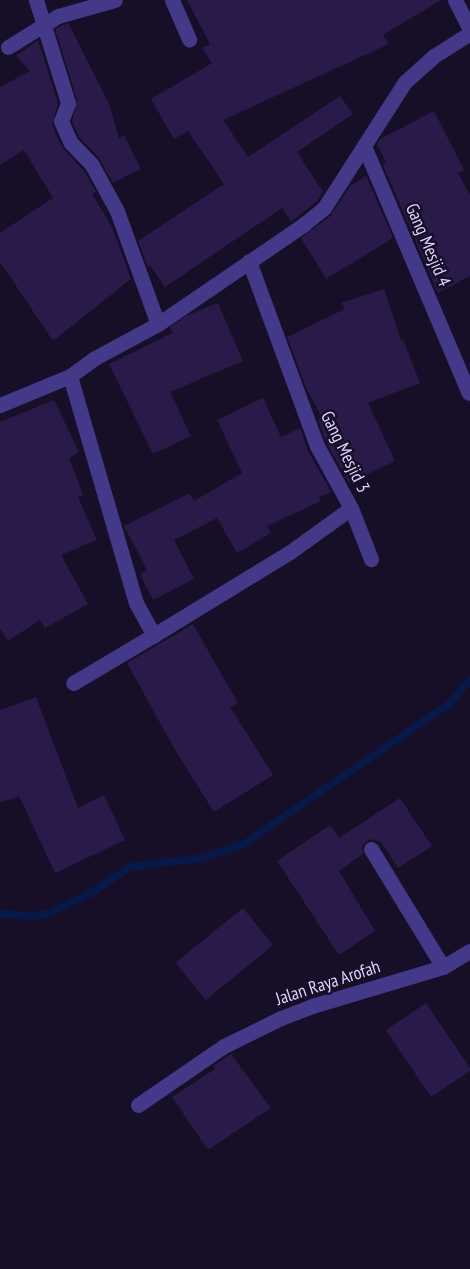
<!DOCTYPE html>
<html>
<head>
<meta charset="utf-8">
<style>
  body { margin:0 }
  #map { position:relative; width:470px; height:1269px; overflow:hidden; background:#160f27; font-family:"PT Sans Narrow",sans-serif }
  div>[style] { position:absolute }
  .stream>* { height:8px; margin:-4px; padding:0 4px; transform-origin:4px; border-radius:4px; background:#081847 }
  .building>* { inset:0; background:#291a49; transform-origin:0 0 }
  .minor>* { height:15px; margin:-7.5px; padding:0 7.5px; transform-origin:7.5px; border-radius:7.5px; background:#443888 }
  span { translate:-50% -50%; white-space:nowrap; text-align:center; line-height:1.15; -webkit-text-stroke:5px #160f27; paint-order:stroke }
  .street-label { font-size:18px; color:#dfd5ff }
</style>
</head>
<body>
<div id="map">
  <div class="stream">
    <i style="left:0;top:913px;width:32px;rotate:7deg"></i>
    <i style="left:32px;top:917px;width:22px;rotate:-13deg"></i>
    <i style="left:53px;top:912px;width:45px;rotate:-26.6deg"></i>
    <i style="left:93px;top:892px;width:45px;rotate:-34deg"></i>
    <i style="left:130px;top:867px;width:73px;rotate:-7.1deg"></i>
    <i style="left:202px;top:858px;width:44px;rotate:-18.4deg"></i>
    <i style="left:244px;top:844px;width:250px;rotate:-34.4deg"></i>
    <i style="left:450px;top:703px;width:30px;rotate:-49deg"></i>
  </div>
  <div class="building">
    <i style="clip-path:polygon(187px 0,441px 0,383px 35px,389px 44px,223px 120px,248px 157px,340px 96px,353px 114px,297px 152px,323px 192px,317px 201px,291px 222px,282px 208px,165px 287px,150px 265px,148px 267px,138px 241px,224px 184px,188px 131px,174px 139px,151px 99px,212px 63px,202px 48px,210px 44px)"></i>
    <i style="clip-path:polygon(68px 23px,109px 104px,119px 138px,124px 135px,141px 169px,113px 183px,99px 158px,79px 137px,72px 121px,77px 100px,55px 29px)"></i>
    <i style="clip-path:polygon(38px 40px,58px 103px,52px 125px,62px 147px,84px 171px,96px 192px,92px 194px,112px 227px,131px 279px,53px 341px,0 262px,0 233px,53px 198px,24px 150px,0 165px,0 87px,30px 71px,16px 56px)"></i>
    <i style="clip-path:polygon(434px 111px,464px 170px,458px 173px,470px 195px,470px 276px,438px 293px,383px 165px,386px 162px,377px 144px,380px 139px)"></i>
    <i style="clip-path:polygon(366px 176px,393px 238px,326px 279px,301px 238px,330px 216px,350px 186px)"></i>
    <i style="clip-path:polygon(384px 289px,401px 340px,403px 339px,420px 383px,368px 403px,395px 461px,349px 483px,326px 442px,318px 420px,322px 418px,307px 390px,287px 337px,345px 309px,341px 303px)"></i>
    <i style="clip-path:polygon(218px 303px,243px 361px,170px 392px,191px 436px,153px 454px,109px 364px,173px 333px,170px 327px,186px 316px)"></i>
    <i style="clip-path:polygon(263px 398px,281px 437px,300px 428px,308px 451px,331px 492px,319px 497px,321px 501px,267px 526px,271px 533px,237px 553px,217px 518px,174px 540px,194px 579px,153px 600px,140px 574px,147px 570px,124px 526px,190px 493px,194px 501px,242px 473px,217px 420px)"></i>
    <i style="clip-path:polygon(54px 400px,79px 452px,69px 458px,83px 495px,78px 497px,97px 540px,61px 555px,88px 604px,45px 628px,40px 620px,8px 641px,0 629px,0 422px)"></i>
    <i style="clip-path:polygon(193px 624px,238px 703px,230px 707px,273px 775px,214px 812px,175px 750px,127px 663px)"></i>
    <i style="clip-path:polygon(36px 697px,78px 808px,104px 795px,125px 840px,55px 873px,19px 796px,0 803px,0 710px)"></i>
    <i style="clip-path:polygon(400px 798px,432px 846px,398px 868px,381px 842px,370px 839px,362px 845px,363px 854px,339px 871px,375px 931px,339px 955px,277px 861px,330px 825px,339px 838px)"></i>
    <i style="left:243px;top:908px;width:48px;height:87px;rotate:51deg"></i>
    <i style="clip-path:polygon(426px 1003px,470px 1068px,470px 1071px,431px 1097px,386px 1030px)"></i>
    <i style="clip-path:polygon(231px 1054px,271px 1108px,208px 1150px,172px 1097px,215px 1069px,213px 1066px)"></i>
  </div>
  <div class="minor">
    <i style="left:36px;top:0;width:108px;rotate:72.7deg"></i>
    <i style="left:68px;top:103px;width:19px;rotate:111deg"></i>
    <i style="left:61px;top:121px;width:24px;rotate:66deg"></i>
    <i style="left:71px;top:143px;width:30px;rotate:46deg"></i>
    <i style="left:92px;top:165px;width:52px;rotate:61.5deg"></i>
    <i style="left:117px;top:211px;width:120px;rotate:70.1deg"></i>
    <i style="left:172px;top:0;width:43px;rotate:66.4deg"></i>
    <i style="left:455px;top:0;width:33px;rotate:63deg"></i>
    <i style="left:8px;top:47px;width:59px;rotate:-31.8deg"></i>
    <i style="left:58px;top:16px;width:59px;rotate:-15.7deg"></i>
    <i style="left:364px;top:146px;width:268px;rotate:67deg"></i>
    <i style="left:70px;top:376px;width:236px;rotate:73.8deg"></i>
    <i style="left:136px;top:603px;width:37px;rotate:61deg"></i>
    <i style="left:154px;top:635px;width:94px;rotate:149.3deg"></i>
    <i style="left:0;top:405px;width:76px;rotate:-22.5deg"></i>
    <i style="left:70px;top:376px;width:29px;rotate:-36deg"></i>
    <i style="left:93px;top:359px;width:74px;rotate:-28.3deg"></i>
    <i style="left:158px;top:324px;width:176px;rotate:-34.3deg"></i>
    <i style="left:303px;top:225px;width:27px;rotate:-39deg"></i>
    <i style="left:324px;top:208px;width:150px;rotate:-57.3deg"></i>
    <i style="left:405px;top:82px;width:39px;rotate:-42deg"></i>
    <i style="left:434px;top:56px;width:43px;rotate:-32.6deg"></i>
    <i style="left:351px;top:508px;width:55px;rotate:68.6deg"></i>
    <i style="left:154px;top:635px;width:159px;rotate:-31.4deg"></i>
    <i style="left:290px;top:552px;width:75px;rotate:-35.8deg"></i>
    <i style="left:351px;top:508px;width:71px;rotate:-118.7deg"></i>
    <i style="left:317px;top:446px;width:197px;rotate:-110.2deg"></i>
    <i style="left:371px;top:849px;width:138px;rotate:58.6deg"></i>
    <i style="left:138px;top:1105px;width:104px;rotate:-34.5deg"></i>
    <i style="left:224px;top:1046px;width:64px;rotate:-26.2deg"></i>
    <i style="left:281px;top:1018px;width:33px;rotate:-21deg"></i>
    <i style="left:312px;top:1006px;width:137px;rotate:-16.6deg"></i>
    <i style="left:443px;top:967px;width:31px;rotate:-31deg"></i>
  </div>
  <div class="street-label">
    <span style="left:428px;top:245px;rotate:67deg">Gang Mesjid 4</span>
    <span style="left:345px;top:452px;rotate:64deg">Gang Mesjid 3</span>
    <span style="left:328px;top:983px;rotate:-18deg">Jalan Raya Arofah</span>
  </div>
</div>
</body>
</html>
